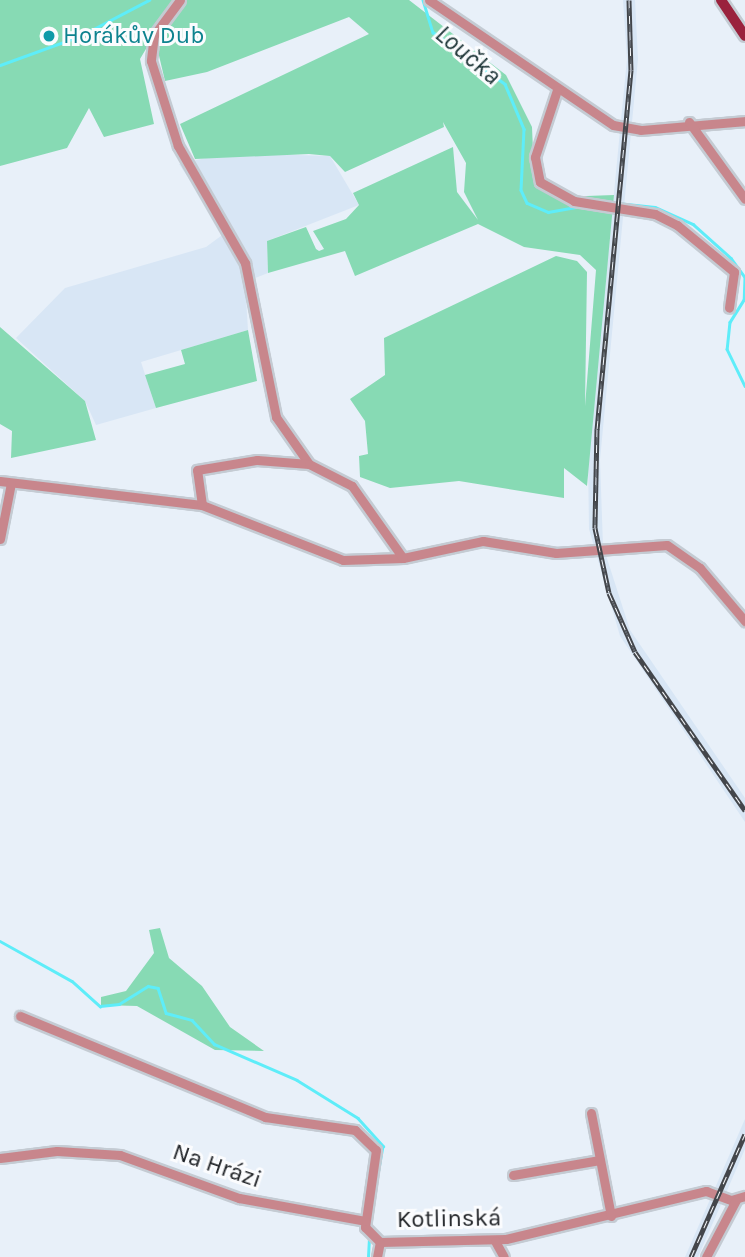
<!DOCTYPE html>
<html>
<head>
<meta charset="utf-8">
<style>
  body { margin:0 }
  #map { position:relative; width:745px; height:1257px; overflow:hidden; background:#e8f0f9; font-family:Karla,sans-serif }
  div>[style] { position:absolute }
  .built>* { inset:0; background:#d8e6f5 }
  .green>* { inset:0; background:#87dab4 }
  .stream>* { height:2.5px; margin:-1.25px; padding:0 1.25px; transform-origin:1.25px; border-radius:1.25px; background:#5eedf9 }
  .roads { filter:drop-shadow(2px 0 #c4cbd3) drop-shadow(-2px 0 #c4cbd3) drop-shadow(0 2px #c4cbd3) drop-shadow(0 -2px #c4cbd3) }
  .minor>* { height:9px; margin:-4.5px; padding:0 4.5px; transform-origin:4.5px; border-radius:4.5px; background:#c8868c }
  .major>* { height:10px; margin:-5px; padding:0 5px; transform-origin:5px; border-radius:5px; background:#9a223d }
  .rail>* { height:5px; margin-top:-2.5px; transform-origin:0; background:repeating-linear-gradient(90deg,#fbfcfe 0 8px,#43464b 0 16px); box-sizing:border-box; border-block:2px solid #43464b }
  .dots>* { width:19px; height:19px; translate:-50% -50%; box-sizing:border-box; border:4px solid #fbfcfe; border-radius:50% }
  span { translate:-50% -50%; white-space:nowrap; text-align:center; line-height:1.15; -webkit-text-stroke:6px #fbfcfe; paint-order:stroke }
  .culture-label { font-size:24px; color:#0d838f }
  .left { translate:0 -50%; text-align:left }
  .street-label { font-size:24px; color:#212428 }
  .water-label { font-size:26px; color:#1a3234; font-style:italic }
</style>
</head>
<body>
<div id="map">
  <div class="built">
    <i style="clip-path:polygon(623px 0,635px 0,638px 59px,600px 460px,603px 546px,630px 630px,745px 798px,745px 822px,620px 636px,589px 529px,588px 459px,627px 59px)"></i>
    <i style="clip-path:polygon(228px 153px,330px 156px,359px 205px,267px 241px,268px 273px,245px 282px,248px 330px,141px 362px,156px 408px,96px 425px,85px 401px,16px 338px,65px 288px,206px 247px,225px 233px,179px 164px)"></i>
    <i style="clip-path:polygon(745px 1119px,745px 1149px,726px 1193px,698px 1257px,685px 1257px)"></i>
  </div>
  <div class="green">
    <i style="clip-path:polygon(0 0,175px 0,140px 59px,154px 124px,104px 137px,89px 108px,67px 148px,0 166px)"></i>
    <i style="clip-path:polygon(183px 0,409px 0,506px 75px,532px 127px,534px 174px,559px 197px,614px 195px,587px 486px,564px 468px,564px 498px,459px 481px,390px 488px,360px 477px,359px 456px,368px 454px,365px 421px,350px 399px,385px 375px,384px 338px,556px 256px,577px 261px,587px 272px,585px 406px,596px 270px,580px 255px,524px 247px,478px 224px,355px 276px,345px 251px,268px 273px,267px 241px,306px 227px,316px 249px,319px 251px,324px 249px,313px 231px,346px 219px,359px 205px,353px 193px,453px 147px,457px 192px,478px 220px,464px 192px,466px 163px,443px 122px,444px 127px,345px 172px,330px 156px,309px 154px,195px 159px,180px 124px,369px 34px,349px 17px,207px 72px,165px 81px,156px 43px)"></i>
    <i style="clip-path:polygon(0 327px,85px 401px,96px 440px,11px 458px,12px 431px,0 424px)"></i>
    <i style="clip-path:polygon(248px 330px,257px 381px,156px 408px,145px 375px,185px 364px,181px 350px)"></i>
    <i style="clip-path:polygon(160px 928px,169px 958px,202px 986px,230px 1027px,264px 1051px,215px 1050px,137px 1006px,101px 1005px,101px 997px,126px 991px,154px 953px,149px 930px)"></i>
  </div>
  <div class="stream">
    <i style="left:423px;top:0;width:34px;rotate:73deg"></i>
    <i style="left:433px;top:32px;width:89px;rotate:35.8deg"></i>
    <i style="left:505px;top:84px;width:49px;rotate:67.1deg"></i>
    <i style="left:524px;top:129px;width:61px;rotate:92.8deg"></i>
    <i style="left:521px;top:190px;width:14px;rotate:65deg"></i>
    <i style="left:527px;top:203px;width:23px;rotate:23deg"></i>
    <i style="left:548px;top:212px;width:35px;rotate:-10deg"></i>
    <i style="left:0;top:65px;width:85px;rotate:-19.9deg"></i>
    <i style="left:80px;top:36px;width:78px;rotate:-27.6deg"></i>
    <i style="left:598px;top:201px;width:57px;rotate:6deg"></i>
    <i style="left:655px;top:207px;width:42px;rotate:24.1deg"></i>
    <i style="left:693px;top:224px;width:51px;rotate:41.8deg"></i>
    <i style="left:731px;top:258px;width:24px;rotate:54deg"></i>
    <i style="left:745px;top:277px;width:23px;rotate:92deg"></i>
    <i style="left:744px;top:300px;width:26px;rotate:122deg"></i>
    <i style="left:730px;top:322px;width:27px;rotate:96deg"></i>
    <i style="left:727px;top:349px;width:41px;rotate:64.1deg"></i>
    <i style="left:0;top:941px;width:82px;rotate:29.1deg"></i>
    <i style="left:72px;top:981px;width:38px;rotate:42deg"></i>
    <i style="left:100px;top:1006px;width:19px;rotate:-6deg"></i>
    <i style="left:119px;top:1004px;width:34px;rotate:-32deg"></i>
    <i style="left:148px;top:986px;width:10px;rotate:11deg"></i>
    <i style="left:158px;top:988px;width:26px;rotate:72deg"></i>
    <i style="left:166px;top:1013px;width:27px;rotate:15deg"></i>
    <i style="left:192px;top:1020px;width:33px;rotate:47deg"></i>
    <i style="left:214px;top:1044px;width:90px;rotate:23.4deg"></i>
    <i style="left:297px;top:1080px;width:72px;rotate:31.9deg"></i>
    <i style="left:358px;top:1118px;width:38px;rotate:48deg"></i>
    <i style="left:383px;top:1146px;width:29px;rotate:100deg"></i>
    <i style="left:368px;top:1257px;width:21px;rotate:-87deg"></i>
  </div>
  <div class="roads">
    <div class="minor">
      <i style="left:180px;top:0;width:44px;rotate:126.6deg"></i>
      <i style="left:154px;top:35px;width:26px;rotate:97deg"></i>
      <i style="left:151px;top:61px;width:89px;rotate:72.4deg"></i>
      <i style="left:178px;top:146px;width:135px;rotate:60.2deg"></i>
      <i style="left:245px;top:263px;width:157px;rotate:78.6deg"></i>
      <i style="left:276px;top:417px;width:57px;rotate:54.9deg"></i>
      <i style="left:429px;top:0;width:222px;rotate:34.2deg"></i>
      <i style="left:613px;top:125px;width:28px;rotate:10deg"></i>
      <i style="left:641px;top:130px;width:104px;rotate:-4.9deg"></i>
      <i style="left:557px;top:90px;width:71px;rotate:108.2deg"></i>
      <i style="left:535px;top:157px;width:25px;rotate:79deg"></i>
      <i style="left:540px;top:182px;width:39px;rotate:29deg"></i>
      <i style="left:574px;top:201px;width:82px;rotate:9.1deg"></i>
      <i style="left:655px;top:214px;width:25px;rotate:27deg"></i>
      <i style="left:677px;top:225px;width:74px;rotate:39.5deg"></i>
      <i style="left:734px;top:272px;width:36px;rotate:98deg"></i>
      <i style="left:689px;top:122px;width:95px;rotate:54deg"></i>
      <i style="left:0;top:481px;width:203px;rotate:6.8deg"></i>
      <i style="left:202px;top:505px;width:151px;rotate:21.3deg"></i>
      <i style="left:343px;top:560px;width:60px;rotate:-1.9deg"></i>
      <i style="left:403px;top:558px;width:82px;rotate:-12deg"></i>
      <i style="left:483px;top:541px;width:74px;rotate:9.3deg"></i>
      <i style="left:556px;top:553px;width:111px;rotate:-4.1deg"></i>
      <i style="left:667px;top:545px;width:40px;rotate:34.9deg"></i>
      <i style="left:700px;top:568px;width:70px;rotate:49.7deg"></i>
      <i style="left:202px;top:505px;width:35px;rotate:-98deg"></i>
      <i style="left:197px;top:470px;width:61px;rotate:-9.5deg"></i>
      <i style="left:257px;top:460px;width:52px;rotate:4.4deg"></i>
      <i style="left:309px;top:464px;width:48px;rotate:27.1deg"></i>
      <i style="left:352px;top:486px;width:88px;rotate:54.7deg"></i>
      <i style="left:0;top:539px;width:57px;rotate:-78.9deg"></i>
      <i style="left:20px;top:1016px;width:265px;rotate:22.4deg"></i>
      <i style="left:265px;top:1117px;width:91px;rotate:8.2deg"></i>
      <i style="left:355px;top:1130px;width:29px;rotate:44deg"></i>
      <i style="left:376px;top:1150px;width:78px;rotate:98.1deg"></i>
      <i style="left:365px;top:1227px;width:21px;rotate:45deg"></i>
      <i style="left:380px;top:1242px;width:126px;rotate:-1.4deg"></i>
      <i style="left:506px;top:1239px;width:206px;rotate:-13.5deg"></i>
      <i style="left:706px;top:1191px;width:27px;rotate:20deg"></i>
      <i style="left:731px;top:1200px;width:15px;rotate:-16deg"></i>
      <i style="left:591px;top:1113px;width:105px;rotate:79deg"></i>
      <i style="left:0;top:1158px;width:57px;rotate:-7deg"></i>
      <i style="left:57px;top:1151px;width:63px;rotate:3.6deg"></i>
      <i style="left:120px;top:1155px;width:127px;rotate:19.9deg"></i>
      <i style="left:239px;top:1198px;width:128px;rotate:10.3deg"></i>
      <i style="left:513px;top:1175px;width:88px;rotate:-9.8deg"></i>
      <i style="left:495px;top:1241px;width:18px;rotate:61deg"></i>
      <i style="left:377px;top:1257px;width:15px;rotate:-79deg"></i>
      <i style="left:706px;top:1257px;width:64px;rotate:-62.2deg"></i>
    </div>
    <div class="major">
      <i style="left:721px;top:0;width:43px;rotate:56.3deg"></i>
    </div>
  </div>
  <div class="rail">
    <i style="left:629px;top:0;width:70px;rotate:88.4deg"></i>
    <i style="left:631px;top:70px;width:361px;rotate:95.4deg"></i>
    <i style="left:597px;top:429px;width:99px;rotate:91.2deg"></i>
    <i style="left:595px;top:528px;width:66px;rotate:77.8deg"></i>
    <i style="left:609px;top:593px;width:64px;rotate:66.2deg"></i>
    <i style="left:635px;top:652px;width:193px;rotate:55.2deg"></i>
    <i style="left:691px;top:1257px;width:134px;rotate:-66.3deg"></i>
  </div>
  <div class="dots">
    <i style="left:49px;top:36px;background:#0f9aa8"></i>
  </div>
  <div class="culture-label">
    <span class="left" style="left:63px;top:36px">Horákův Dub</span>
  </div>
  <div class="street-label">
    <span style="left:217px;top:1166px;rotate:19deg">Na Hrázi</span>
    <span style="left:449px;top:1219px;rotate:-1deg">Kotlinská</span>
  </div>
  <div class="water-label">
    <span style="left:468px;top:55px;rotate:40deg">Loučka</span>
  </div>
</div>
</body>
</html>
